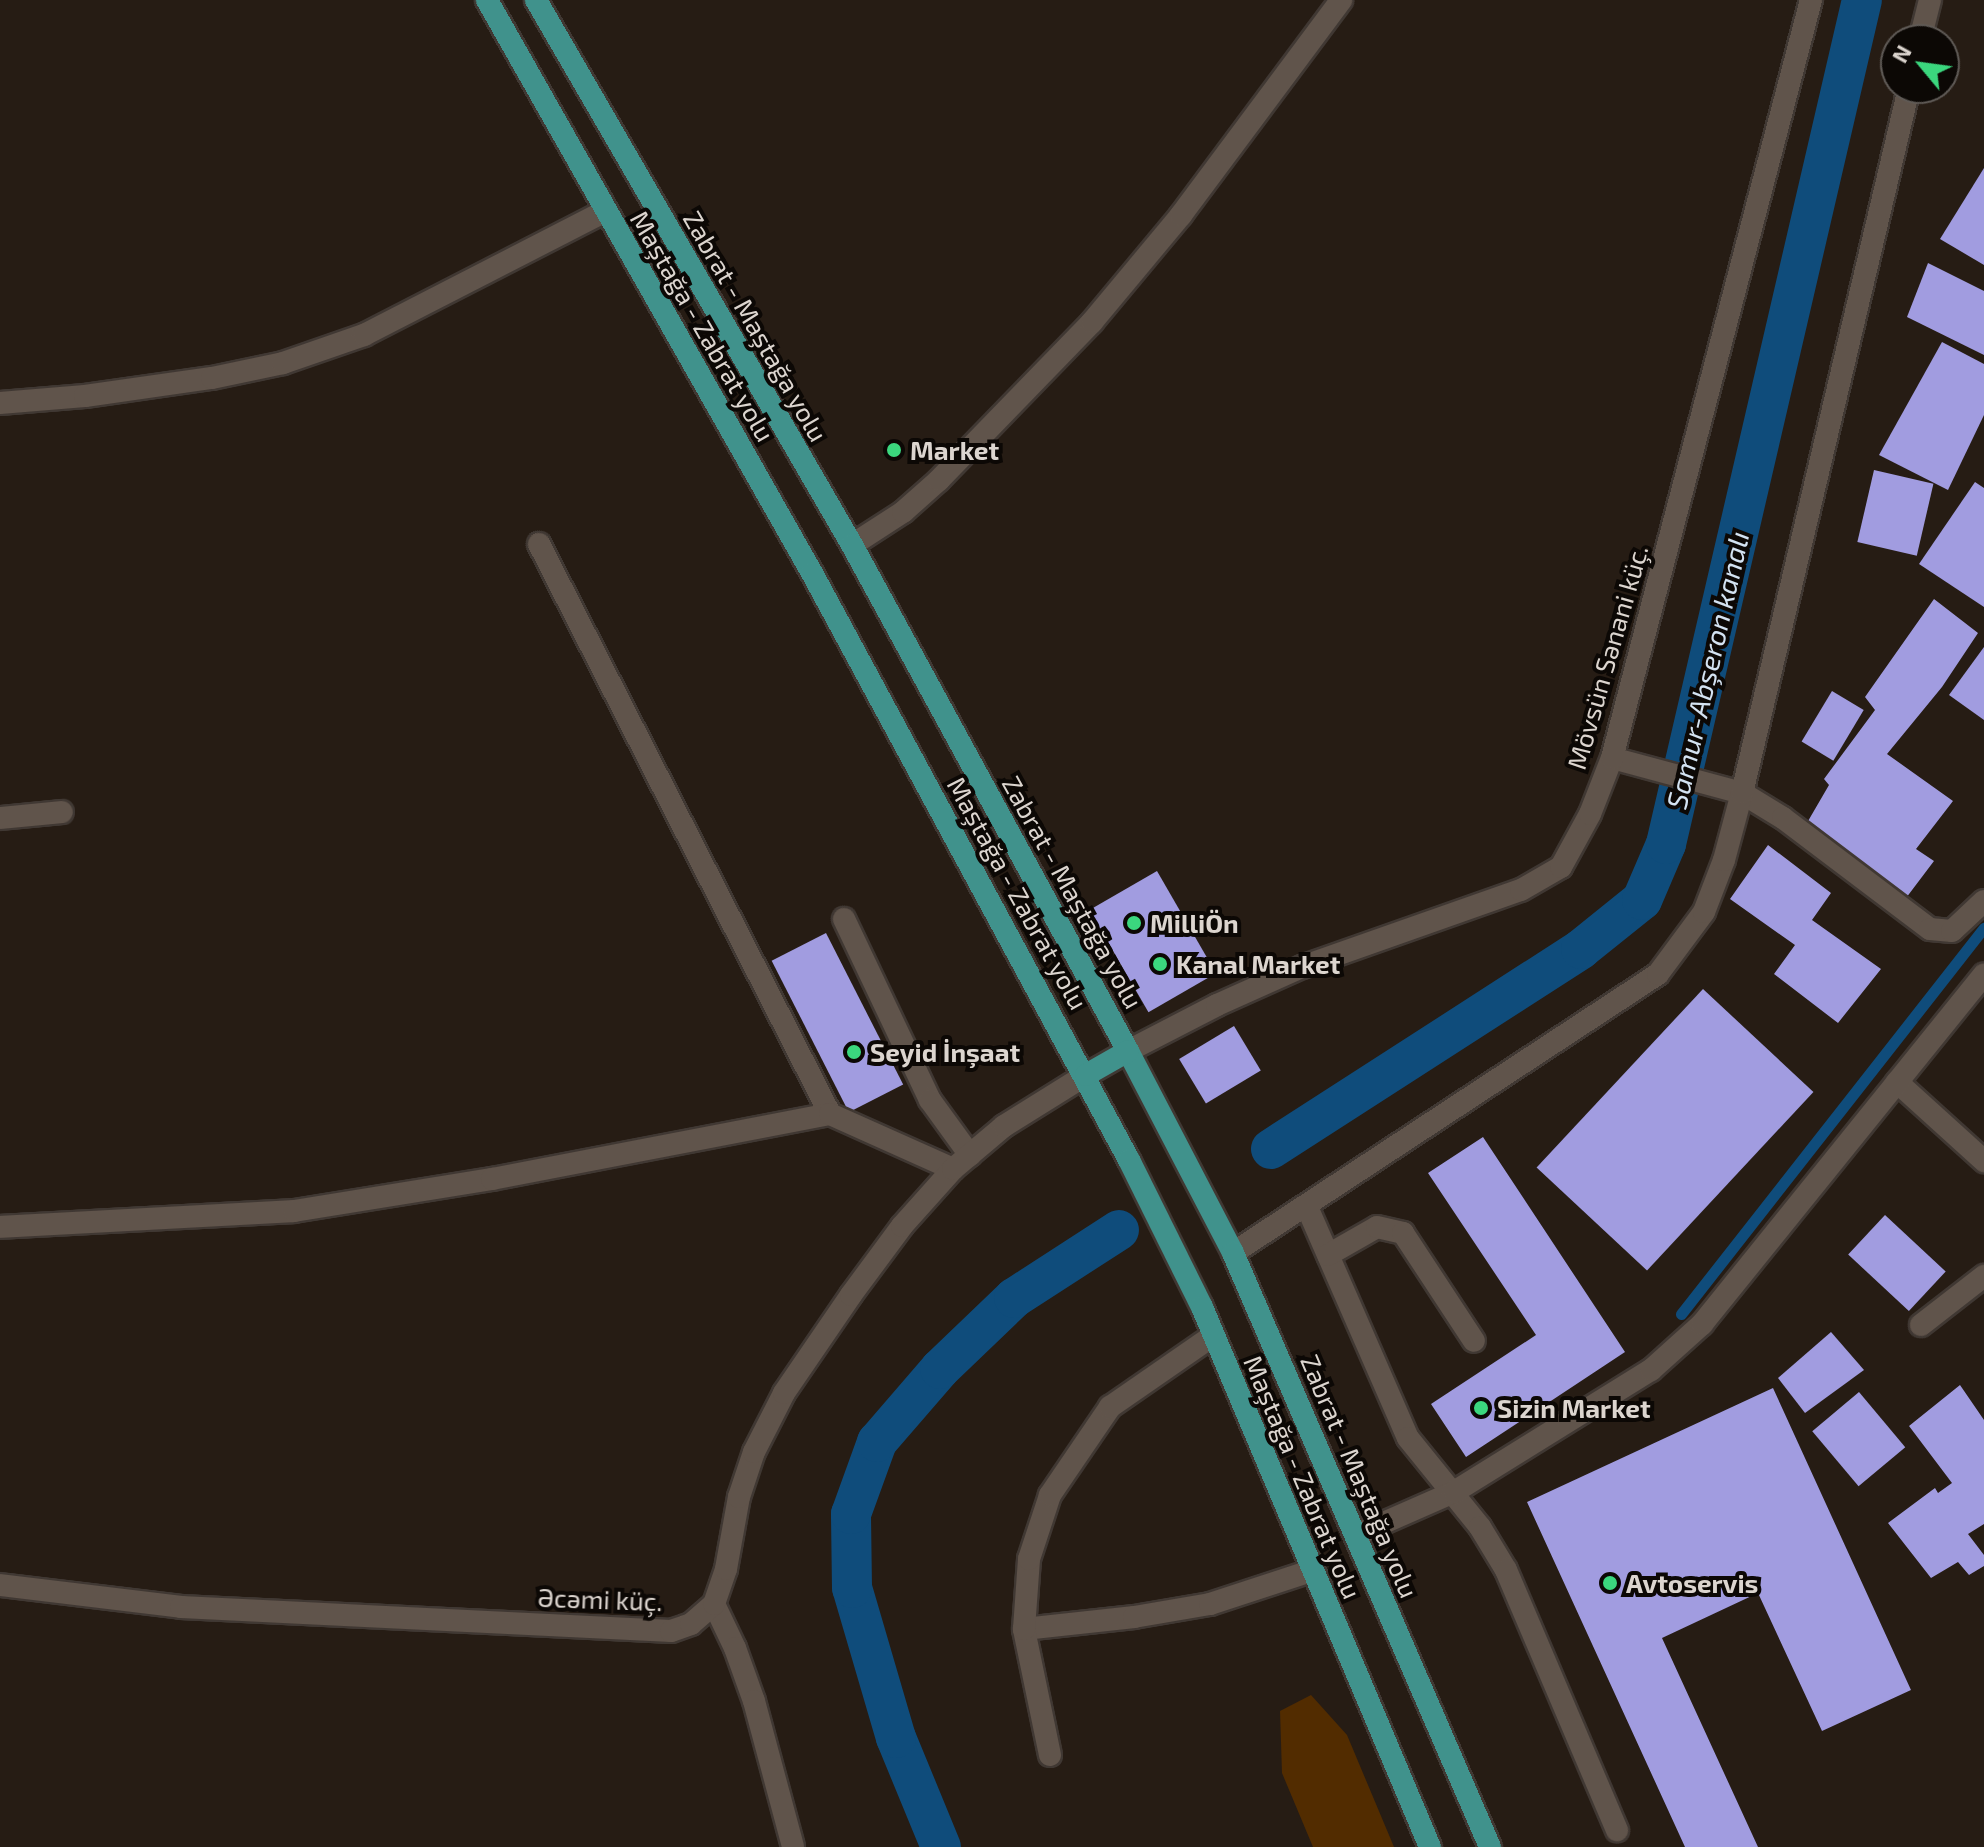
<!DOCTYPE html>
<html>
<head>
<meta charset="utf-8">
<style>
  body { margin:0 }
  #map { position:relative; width:1984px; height:1847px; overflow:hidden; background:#261c14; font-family:"Exo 2",sans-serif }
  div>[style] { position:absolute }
  .green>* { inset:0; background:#522c00 }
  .stream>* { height:11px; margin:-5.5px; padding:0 5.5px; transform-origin:5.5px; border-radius:5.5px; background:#0f4c7b }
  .canal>* { height:40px; margin:-20px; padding:0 20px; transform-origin:20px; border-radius:20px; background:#0f4c7b }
  .building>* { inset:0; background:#a19ce0; transform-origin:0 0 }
  .roads { filter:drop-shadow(2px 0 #403833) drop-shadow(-2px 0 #403833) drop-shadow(0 2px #403833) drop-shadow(0 -2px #403833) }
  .service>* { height:22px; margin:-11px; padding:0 11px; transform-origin:11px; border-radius:11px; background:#60544b }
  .minor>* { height:22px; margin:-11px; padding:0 11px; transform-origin:11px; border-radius:11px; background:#60544b }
  .tertiary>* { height:22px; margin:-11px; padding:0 11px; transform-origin:11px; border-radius:11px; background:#60544b }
  .primary>* { height:22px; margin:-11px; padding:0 11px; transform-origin:11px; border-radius:11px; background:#40928c }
  .dots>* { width:22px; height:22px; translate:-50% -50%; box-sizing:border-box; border:4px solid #0c0805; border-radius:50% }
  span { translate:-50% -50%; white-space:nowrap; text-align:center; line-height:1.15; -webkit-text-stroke:8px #0c0805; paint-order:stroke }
  .street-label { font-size:26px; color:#dcd5cf }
  .poi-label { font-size:26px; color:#dcd5cf; font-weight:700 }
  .left { translate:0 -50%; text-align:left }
  .water-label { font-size:28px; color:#d4e3f2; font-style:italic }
  .north { position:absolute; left:1880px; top:24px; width:80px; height:80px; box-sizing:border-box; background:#0c0805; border:2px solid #5f5a56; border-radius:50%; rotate:299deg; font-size:22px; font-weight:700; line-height:32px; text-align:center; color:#dcd5cf }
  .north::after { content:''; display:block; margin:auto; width:28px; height:36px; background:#3bd77e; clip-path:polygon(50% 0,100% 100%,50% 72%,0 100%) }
</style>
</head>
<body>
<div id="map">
  <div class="green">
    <i style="clip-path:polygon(1311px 1695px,1347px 1735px,1394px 1847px,1313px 1847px,1282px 1773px,1280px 1711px)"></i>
  </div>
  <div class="stream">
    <i style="left:1681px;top:1314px;width:491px;rotate:-51.9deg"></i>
  </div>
  <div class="canal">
    <i style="left:1271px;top:1149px;width:369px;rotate:-32.8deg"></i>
    <i style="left:1581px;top:949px;width:78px;rotate:-38.8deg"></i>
    <i style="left:1642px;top:900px;width:61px;rotate:-66.8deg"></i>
    <i style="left:1666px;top:844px;width:866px;rotate:-76.93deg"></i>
    <i style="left:941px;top:1847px;width:118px;rotate:-112.4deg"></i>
    <i style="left:896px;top:1738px;width:156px;rotate:-106.3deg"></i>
    <i style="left:852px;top:1588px;width:74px;rotate:-90.8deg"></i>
    <i style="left:851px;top:1514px;width:77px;rotate:-70.1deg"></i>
    <i style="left:877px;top:1442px;width:96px;rotate:-49.2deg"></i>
    <i style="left:940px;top:1369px;width:103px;rotate:-43.8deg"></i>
    <i style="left:1014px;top:1298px;width:125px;rotate:-32.9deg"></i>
  </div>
  <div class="building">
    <i style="clip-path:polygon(1984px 168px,1984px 265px,1940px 239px)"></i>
    <i style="clip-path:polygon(1928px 263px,1984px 291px,1984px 355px,1907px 317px)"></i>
    <i style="clip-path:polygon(1942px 342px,1984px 364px,1984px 415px,1948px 490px,1879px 455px)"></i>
    <i style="left:1874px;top:470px;width:61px;height:74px;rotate:13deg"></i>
    <i style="clip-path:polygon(1975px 482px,1984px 488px,1984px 607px,1919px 564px)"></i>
    <i style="clip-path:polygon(1934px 599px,1978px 633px,1942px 687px,1887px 754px,1953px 801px,1916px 849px,1934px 861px,1903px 902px,1804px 828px,1829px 785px,1824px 779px,1875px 710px,1865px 697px)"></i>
    <i style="clip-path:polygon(1984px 647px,1984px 720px,1949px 695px)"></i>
    <i style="left:1832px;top:691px;width:37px;height:59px;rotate:31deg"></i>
    <i style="clip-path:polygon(1768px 845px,1831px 893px,1812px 920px,1881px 969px,1838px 1023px,1774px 974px,1795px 945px,1730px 899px)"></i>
    <i style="left:1157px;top:871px;width:118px;height:78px;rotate:60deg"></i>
    <i style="left:826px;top:933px;width:170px;height:61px;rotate:63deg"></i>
    <i style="left:1703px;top:989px;width:151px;height:244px;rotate:43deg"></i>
    <i style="left:1234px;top:1026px;width:52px;height:64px;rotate:59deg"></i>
    <i style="clip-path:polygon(1483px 1137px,1625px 1352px,1466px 1457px,1431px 1404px,1536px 1335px,1428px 1173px)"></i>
    <i style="left:1885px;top:1215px;width:83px;height:54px;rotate:43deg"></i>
    <i style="clip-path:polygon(1831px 1332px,1864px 1370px,1805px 1413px,1778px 1378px)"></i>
    <i style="clip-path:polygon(1960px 1385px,1984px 1420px,1984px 1524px,1968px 1534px,1984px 1555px,1984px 1566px,1969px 1575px,1958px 1562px,1931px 1578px,1888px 1523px,1935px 1488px,1938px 1493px,1952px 1483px,1909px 1426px)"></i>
    <i style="clip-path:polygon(1773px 1388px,1911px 1690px,1822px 1731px,1758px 1593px,1662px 1638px,1758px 1847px,1685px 1847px,1527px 1502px)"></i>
    <i style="left:1859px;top:1392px;width:72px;height:61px;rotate:50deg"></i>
  </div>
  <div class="roads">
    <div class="service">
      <i style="left:844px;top:919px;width:200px;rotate:64.6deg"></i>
      <i style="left:930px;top:1100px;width:68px;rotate:54deg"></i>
      <i style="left:1307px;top:1207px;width:252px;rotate:66.4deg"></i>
      <i style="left:1408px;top:1438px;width:114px;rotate:51deg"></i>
      <i style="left:1480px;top:1527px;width:50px;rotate:58.8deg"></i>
      <i style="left:1506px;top:1570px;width:283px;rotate:66.9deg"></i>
      <i style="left:1328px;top:1255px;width:56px;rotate:-29.7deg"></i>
      <i style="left:1377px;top:1227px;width:27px;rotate:13deg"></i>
      <i style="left:1403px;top:1233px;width:129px;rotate:56.7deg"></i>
      <i style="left:1024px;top:1629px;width:111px;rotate:-6.2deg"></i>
      <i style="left:1134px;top:1617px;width:77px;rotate:-9.7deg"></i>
      <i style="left:1210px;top:1604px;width:106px;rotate:-18.1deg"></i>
      <i style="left:1050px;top:1755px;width:129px;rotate:-101.7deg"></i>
      <i style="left:1024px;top:1629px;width:70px;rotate:-85.9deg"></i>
      <i style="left:1029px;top:1559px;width:67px;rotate:-71.8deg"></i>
      <i style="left:1050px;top:1495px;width:107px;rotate:-55.7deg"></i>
      <i style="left:1110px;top:1407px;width:126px;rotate:-34.7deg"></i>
    </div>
    <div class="minor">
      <i style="left:1920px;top:40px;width:41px;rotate:-76deg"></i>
      <i style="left:0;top:403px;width:85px;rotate:-4.7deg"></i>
      <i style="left:85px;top:396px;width:128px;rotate:-8.1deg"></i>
      <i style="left:212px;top:378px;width:73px;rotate:-11.9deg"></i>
      <i style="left:283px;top:363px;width:86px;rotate:-19.1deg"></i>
      <i style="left:364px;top:335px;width:271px;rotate:-27.2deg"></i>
      <i style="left:539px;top:544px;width:640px;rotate:62.95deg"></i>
      <i style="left:852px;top:545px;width:61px;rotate:-32.9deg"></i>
      <i style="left:903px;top:512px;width:48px;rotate:-41.6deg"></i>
      <i style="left:939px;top:480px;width:220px;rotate:-45.9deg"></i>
      <i style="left:1092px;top:322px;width:139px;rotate:-50.2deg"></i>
      <i style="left:1181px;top:215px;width:268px;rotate:-53.3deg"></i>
      <i style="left:1612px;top:758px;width:135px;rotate:15.1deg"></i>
      <i style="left:1742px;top:793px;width:48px;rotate:31.4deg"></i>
      <i style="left:1783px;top:818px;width:184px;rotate:37.1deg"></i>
      <i style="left:1930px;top:929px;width:22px;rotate:5deg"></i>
      <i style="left:1952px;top:931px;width:44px;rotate:-43.2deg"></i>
      <i style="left:0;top:818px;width:62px;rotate:-5.5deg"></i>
      <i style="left:1128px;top:1051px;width:100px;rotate:-27.3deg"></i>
      <i style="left:1217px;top:1005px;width:93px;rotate:-24.1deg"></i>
      <i style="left:1302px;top:967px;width:232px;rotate:-19.4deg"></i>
      <i style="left:1521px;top:890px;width:46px;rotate:-29.9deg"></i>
      <i style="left:1561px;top:867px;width:60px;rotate:-61.3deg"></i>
      <i style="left:1590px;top:814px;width:60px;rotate:-68.6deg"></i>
      <i style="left:1612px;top:758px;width:784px;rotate:-75.29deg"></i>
      <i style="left:1897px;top:1082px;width:118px;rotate:42.2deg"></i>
      <i style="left:0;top:1227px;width:294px;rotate:-3.1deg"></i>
      <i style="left:294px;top:1211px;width:201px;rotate:-9.2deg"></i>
      <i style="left:492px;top:1179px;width:344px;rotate:-10.9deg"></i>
      <i style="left:830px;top:1114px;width:135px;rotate:24.1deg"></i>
      <i style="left:1233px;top:1253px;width:508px;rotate:-33.28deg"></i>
      <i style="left:1658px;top:974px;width:77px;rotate:-53.4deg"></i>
      <i style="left:1704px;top:912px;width:56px;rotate:-69deg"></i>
      <i style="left:1724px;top:860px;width:69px;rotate:-75deg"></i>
      <i style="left:1742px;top:793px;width:725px;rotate:-76.67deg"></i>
      <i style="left:1921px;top:1325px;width:80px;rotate:-37.9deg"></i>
      <i style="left:1356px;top:1535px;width:107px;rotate:-23.7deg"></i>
      <i style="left:1454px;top:1492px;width:232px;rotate:-31.8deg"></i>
      <i style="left:1651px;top:1370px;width:69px;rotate:-42deg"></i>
      <i style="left:1702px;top:1324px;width:449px;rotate:-51.1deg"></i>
      <i style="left:714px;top:1604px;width:49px;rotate:64.5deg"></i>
      <i style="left:735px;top:1648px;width:56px;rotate:70.3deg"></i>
      <i style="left:754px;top:1701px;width:151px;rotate:75deg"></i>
    </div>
    <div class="tertiary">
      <i style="left:0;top:1585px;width:182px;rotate:6.9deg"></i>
      <i style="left:181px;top:1607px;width:491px;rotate:2.8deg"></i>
      <i style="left:671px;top:1631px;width:21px;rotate:-19deg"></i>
      <i style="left:691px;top:1624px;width:30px;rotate:-41deg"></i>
      <i style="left:714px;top:1604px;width:37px;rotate:-71deg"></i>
      <i style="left:726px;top:1569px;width:73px;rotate:-79.8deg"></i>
      <i style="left:739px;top:1497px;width:47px;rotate:-71.6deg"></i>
      <i style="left:754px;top:1452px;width:66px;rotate:-63deg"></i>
      <i style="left:784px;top:1393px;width:119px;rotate:-55.6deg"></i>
      <i style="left:851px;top:1295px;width:86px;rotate:-53.5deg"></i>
      <i style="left:902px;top:1226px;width:76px;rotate:-48.2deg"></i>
      <i style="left:953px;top:1169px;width:67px;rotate:-40.1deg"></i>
      <i style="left:1004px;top:1126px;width:97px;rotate:-31.9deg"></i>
    </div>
    <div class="primary">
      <i style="left:487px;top:0;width:659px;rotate:60.44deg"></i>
      <i style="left:812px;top:573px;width:667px;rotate:61.63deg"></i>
      <i style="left:1129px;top:1160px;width:164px;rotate:63.6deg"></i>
      <i style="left:1202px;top:1307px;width:586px;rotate:67.11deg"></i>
      <i style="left:536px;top:0;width:630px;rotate:59.89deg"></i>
      <i style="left:852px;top:545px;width:576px;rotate:61.39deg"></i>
      <i style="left:1128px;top:1051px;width:228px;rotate:62.5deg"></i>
      <i style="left:1233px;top:1253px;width:647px;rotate:66.6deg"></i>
      <i style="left:1086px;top:1075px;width:48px;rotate:-29.7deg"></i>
    </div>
  </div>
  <div class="dots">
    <i style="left:894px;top:450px;background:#3bd77e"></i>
    <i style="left:1134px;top:923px;background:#3bd77e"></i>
    <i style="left:1160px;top:964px;background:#3bd77e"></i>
    <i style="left:854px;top:1052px;background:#3bd77e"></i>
    <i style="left:1481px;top:1408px;background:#3bd77e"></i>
    <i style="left:1610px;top:1583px;background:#3bd77e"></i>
  </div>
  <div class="street-label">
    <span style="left:703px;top:326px;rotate:60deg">Maştağa - Zabrat yolu</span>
    <span style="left:756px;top:326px;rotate:60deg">Zabrat - Maştağa yolu</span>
    <span style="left:1607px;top:657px;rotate:-74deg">Mövsün Sənani küç.</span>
    <span style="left:1073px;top:892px;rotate:61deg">Zabrat - Maştağa yolu</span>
    <span style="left:1018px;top:893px;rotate:61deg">Maştağa - Zabrat yolu</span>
    <span style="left:1360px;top:1476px;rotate:67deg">Zabrat - Maştağa yolu</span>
    <span style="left:1303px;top:1477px;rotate:67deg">Maştağa - Zabrat yolu</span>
    <span style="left:600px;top:1599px;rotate:2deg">Əcəmi küç.</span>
  </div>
  <div class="poi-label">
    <span class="left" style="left:910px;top:450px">Market</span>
    <span class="left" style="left:1150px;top:923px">MilliÖn</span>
    <span class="left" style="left:1176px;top:964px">Kanal Market</span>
    <span class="left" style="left:870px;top:1052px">Seyid İnşaat</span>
    <span class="left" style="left:1497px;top:1408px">Sizin Market</span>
    <span class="left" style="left:1626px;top:1583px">Avtoservis</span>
  </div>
  <div class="water-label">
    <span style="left:1707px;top:670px;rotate:-77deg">Samur-Abşeron kanalı</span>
  </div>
  <div class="north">N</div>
</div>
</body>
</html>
